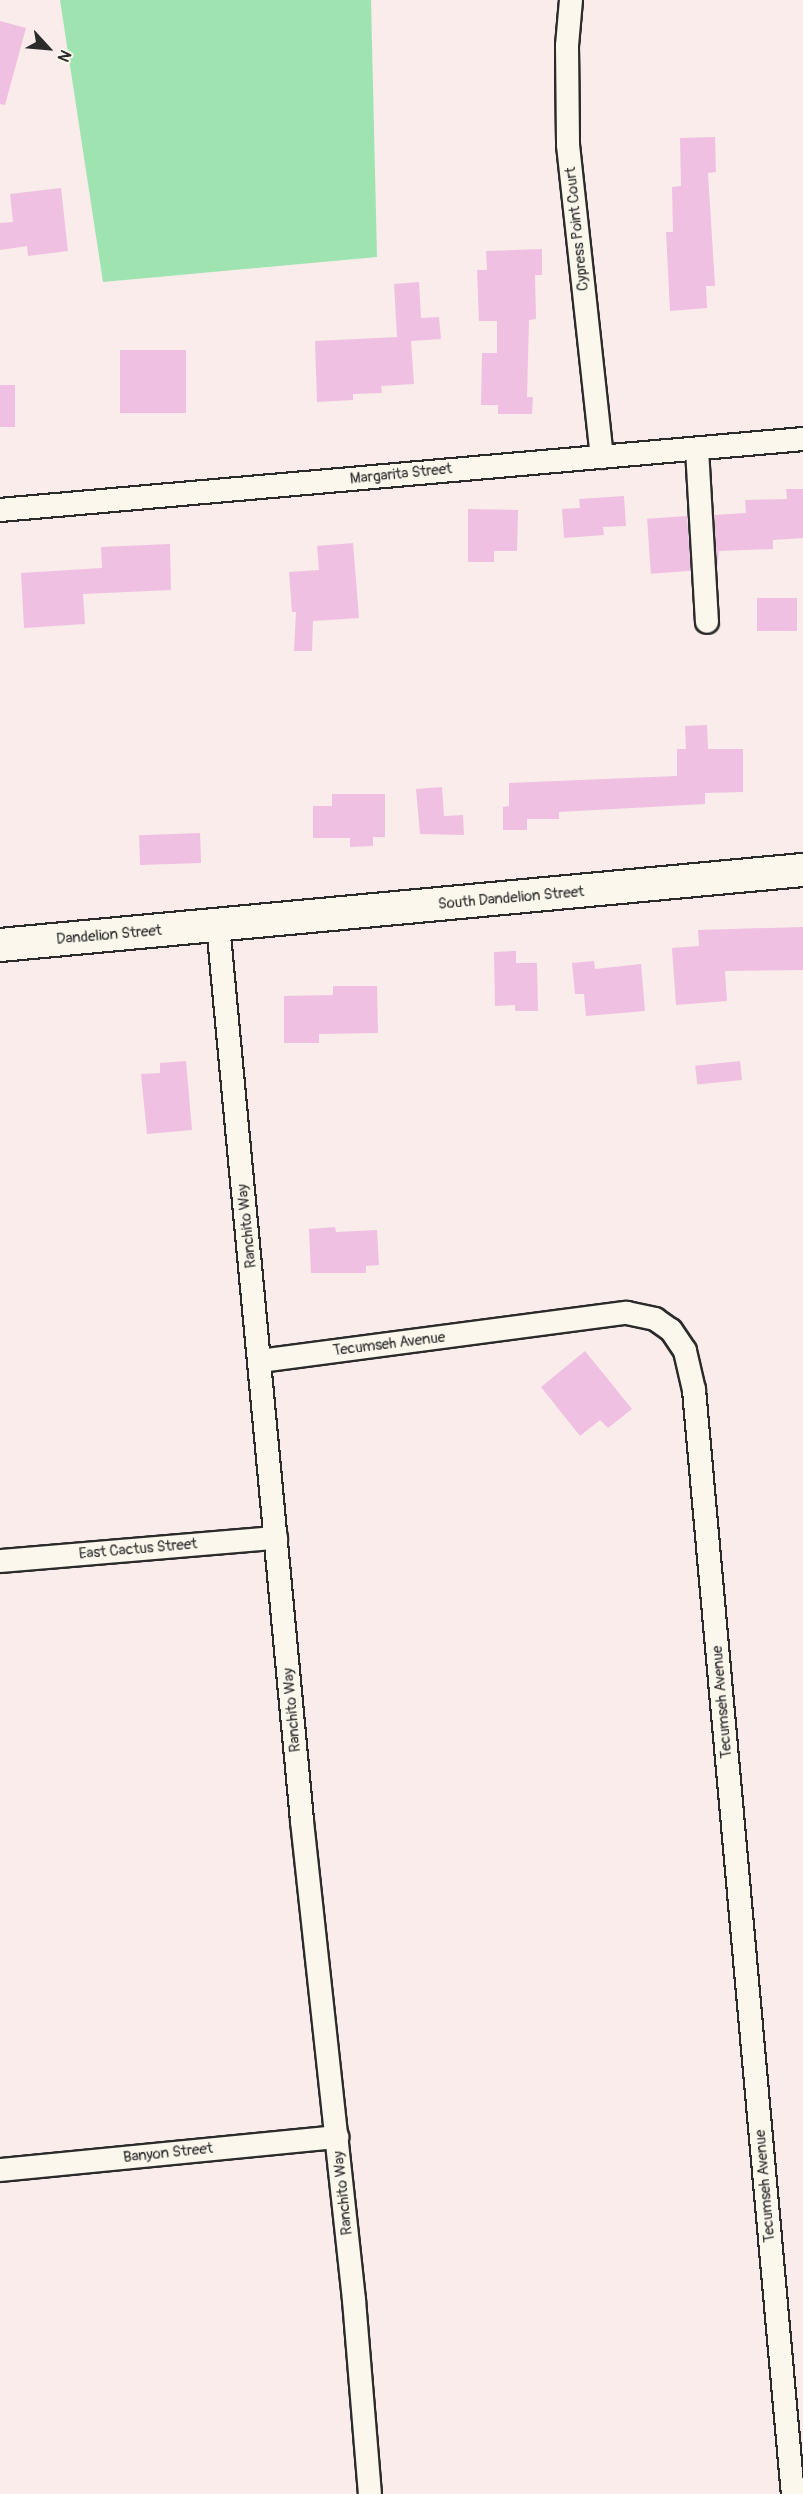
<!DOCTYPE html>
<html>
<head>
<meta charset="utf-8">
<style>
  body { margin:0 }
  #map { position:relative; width:803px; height:2494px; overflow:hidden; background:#f9ecea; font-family:Pangolin,sans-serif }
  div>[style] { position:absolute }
  .green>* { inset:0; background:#9fe4b0 }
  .building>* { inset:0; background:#efc0e2; transform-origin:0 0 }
  .roads { filter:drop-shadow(2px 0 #2b2b2b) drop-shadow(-2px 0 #2b2b2b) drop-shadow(0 2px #2b2b2b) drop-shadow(0 -2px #2b2b2b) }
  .street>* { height:22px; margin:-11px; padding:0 11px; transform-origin:11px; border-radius:11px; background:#fbf7ec }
  .secondary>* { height:32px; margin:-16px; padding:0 16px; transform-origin:16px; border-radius:16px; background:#fbf7ec }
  span { translate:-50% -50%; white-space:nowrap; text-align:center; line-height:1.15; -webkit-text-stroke:4.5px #fbf7ec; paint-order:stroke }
  .street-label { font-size:15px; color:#2b2b2b }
  .north { position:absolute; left:18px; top:18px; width:60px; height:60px; -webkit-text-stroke:4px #fbf7ec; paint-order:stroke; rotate:116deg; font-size:16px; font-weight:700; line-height:24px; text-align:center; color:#2b2b2b }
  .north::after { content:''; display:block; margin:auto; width:21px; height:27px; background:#2b2b2b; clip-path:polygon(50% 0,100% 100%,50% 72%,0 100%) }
</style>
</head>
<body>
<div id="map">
  <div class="green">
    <i style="clip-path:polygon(60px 0,371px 0,377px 257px,103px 282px)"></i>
  </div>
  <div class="building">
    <i style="clip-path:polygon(0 21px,26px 28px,5px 105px,0 104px)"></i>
    <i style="clip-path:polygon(715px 137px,716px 172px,708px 173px,715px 286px,706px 286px,707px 308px,670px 311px,666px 232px,673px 232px,672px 187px,681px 186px,680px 138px)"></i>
    <i style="clip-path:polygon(61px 188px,68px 251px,28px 256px,27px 246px,0 250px,0 223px,13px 222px,10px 194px)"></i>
    <i style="clip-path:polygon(542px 249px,542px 275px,535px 275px,536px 319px,529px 320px,527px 397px,533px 397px,532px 414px,498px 414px,498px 405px,481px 405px,482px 353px,497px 353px,497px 321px,479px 321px,477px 270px,487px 270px,486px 251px)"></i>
    <i style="clip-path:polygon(419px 282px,421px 318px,439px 317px,441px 339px,411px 341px,414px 384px,381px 386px,382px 393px,353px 394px,353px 400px,317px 402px,315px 341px,397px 337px,394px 284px)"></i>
    <i style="left:120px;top:350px;width:66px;height:63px"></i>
    <i style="left:0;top:385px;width:15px;height:42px"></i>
    <i style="clip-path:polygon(786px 489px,803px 489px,803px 538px,773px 540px,773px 549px,719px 551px,717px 569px,714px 515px,746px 513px,745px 500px,787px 499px)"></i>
    <i style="clip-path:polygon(624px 496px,626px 526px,603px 527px,604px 535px,564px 538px,562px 509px,580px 508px,579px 499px)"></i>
    <i style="clip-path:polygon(468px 509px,518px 510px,517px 551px,494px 551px,494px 562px,468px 562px)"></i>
    <i style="left:687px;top:516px;width:55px;height:40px;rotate:86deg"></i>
    <i style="clip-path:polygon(353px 543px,359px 618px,313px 621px,312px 651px,294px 651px,296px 612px,292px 612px,289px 572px,319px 570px,317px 546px)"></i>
    <i style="clip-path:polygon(170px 544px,171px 590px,83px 594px,85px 624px,24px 628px,21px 573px,102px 568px,101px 547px)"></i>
    <i style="left:757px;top:598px;width:40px;height:33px"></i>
    <i style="clip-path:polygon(707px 725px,708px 749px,743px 749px,743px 792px,705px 793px,705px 804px,559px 812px,559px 819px,527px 819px,527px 830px,503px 830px,503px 807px,509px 806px,509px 783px,677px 776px,677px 749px,686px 749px,685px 726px)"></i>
    <i style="clip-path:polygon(442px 787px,444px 816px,463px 815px,464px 835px,420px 834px,416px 789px)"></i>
    <i style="clip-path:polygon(332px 794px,385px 794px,385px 837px,373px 837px,373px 846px,350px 847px,350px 838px,313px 838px,313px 806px,332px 806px)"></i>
    <i style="left:200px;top:833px;width:30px;height:61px;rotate:88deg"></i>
    <i style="clip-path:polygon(803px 927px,803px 970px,725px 971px,727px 1001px,676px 1005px,672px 948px,699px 946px,698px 930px)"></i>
    <i style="clip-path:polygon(516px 951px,516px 963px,537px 963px,538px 1011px,515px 1011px,515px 1005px,495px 1006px,494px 952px)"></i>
    <i style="clip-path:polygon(594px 961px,595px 969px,641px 964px,645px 1011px,586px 1016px,584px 994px,575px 994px,572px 963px)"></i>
    <i style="clip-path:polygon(333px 986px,377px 986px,378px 1033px,319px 1034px,319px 1043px,284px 1043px,284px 996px,333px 995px)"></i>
    <i style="clip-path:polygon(186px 1061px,192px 1130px,147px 1134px,141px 1074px,160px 1073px,160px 1063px)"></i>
    <i style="left:740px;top:1061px;width:19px;height:45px;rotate:84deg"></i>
    <i style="clip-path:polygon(335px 1227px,336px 1232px,377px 1230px,379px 1265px,366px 1266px,366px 1273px,311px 1273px,309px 1229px)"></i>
    <i style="clip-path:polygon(585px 1351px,632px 1409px,608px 1428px,600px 1420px,580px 1436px,541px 1387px)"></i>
  </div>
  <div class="roads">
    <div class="street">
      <i style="left:571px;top:0;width:46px;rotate:95deg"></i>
      <i style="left:567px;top:46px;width:99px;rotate:89.4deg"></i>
      <i style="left:568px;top:145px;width:314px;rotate:83.8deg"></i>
      <i style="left:697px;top:449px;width:173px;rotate:86.7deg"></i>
      <i style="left:0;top:510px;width:806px;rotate:-5.05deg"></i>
      <i style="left:218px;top:925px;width:900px;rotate:84.64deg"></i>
      <i style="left:302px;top:1821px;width:482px;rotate:83.8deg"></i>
      <i style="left:354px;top:2300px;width:195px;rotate:85.3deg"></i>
      <i style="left:260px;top:1361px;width:370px;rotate:-7.5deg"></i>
      <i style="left:627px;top:1313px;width:29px;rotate:12deg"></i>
      <i style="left:655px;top:1319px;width:19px;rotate:35deg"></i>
      <i style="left:671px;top:1330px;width:25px;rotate:56deg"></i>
      <i style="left:685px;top:1351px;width:40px;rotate:77deg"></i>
      <i style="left:694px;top:1390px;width:1108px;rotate:84.88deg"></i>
      <i style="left:0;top:1561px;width:277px;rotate:-4.8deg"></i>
      <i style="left:0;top:2170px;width:339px;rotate:-5.6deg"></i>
    </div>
    <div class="secondary">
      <i style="left:0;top:945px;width:806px;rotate:-5.34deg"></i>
    </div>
  </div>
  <div class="street-label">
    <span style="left:577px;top:229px;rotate:-96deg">Cypress Point Court</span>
    <span style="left:401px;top:474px;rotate:-6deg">Margarita Street</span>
    <span style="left:511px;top:898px;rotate:-5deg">South Dandelion Street</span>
    <span style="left:109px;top:935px;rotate:-5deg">Dandelion Street</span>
    <span style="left:247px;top:1226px;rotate:-96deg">Ranchito Way</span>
    <span style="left:389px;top:1344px;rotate:-7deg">Tecumseh Avenue</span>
    <span style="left:138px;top:1549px;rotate:-5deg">East Cactus Street</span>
    <span style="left:722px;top:1702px;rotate:-95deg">Tecumseh Avenue</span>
    <span style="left:292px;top:1710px;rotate:-95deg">Ranchito Way</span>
    <span style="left:168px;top:2153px;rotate:-6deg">Banyon Street</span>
    <span style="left:765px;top:2186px;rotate:-95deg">Tecumseh Avenue</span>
    <span style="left:343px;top:2193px;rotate:-96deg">Ranchito Way</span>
  </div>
  <div class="north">N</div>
</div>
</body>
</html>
